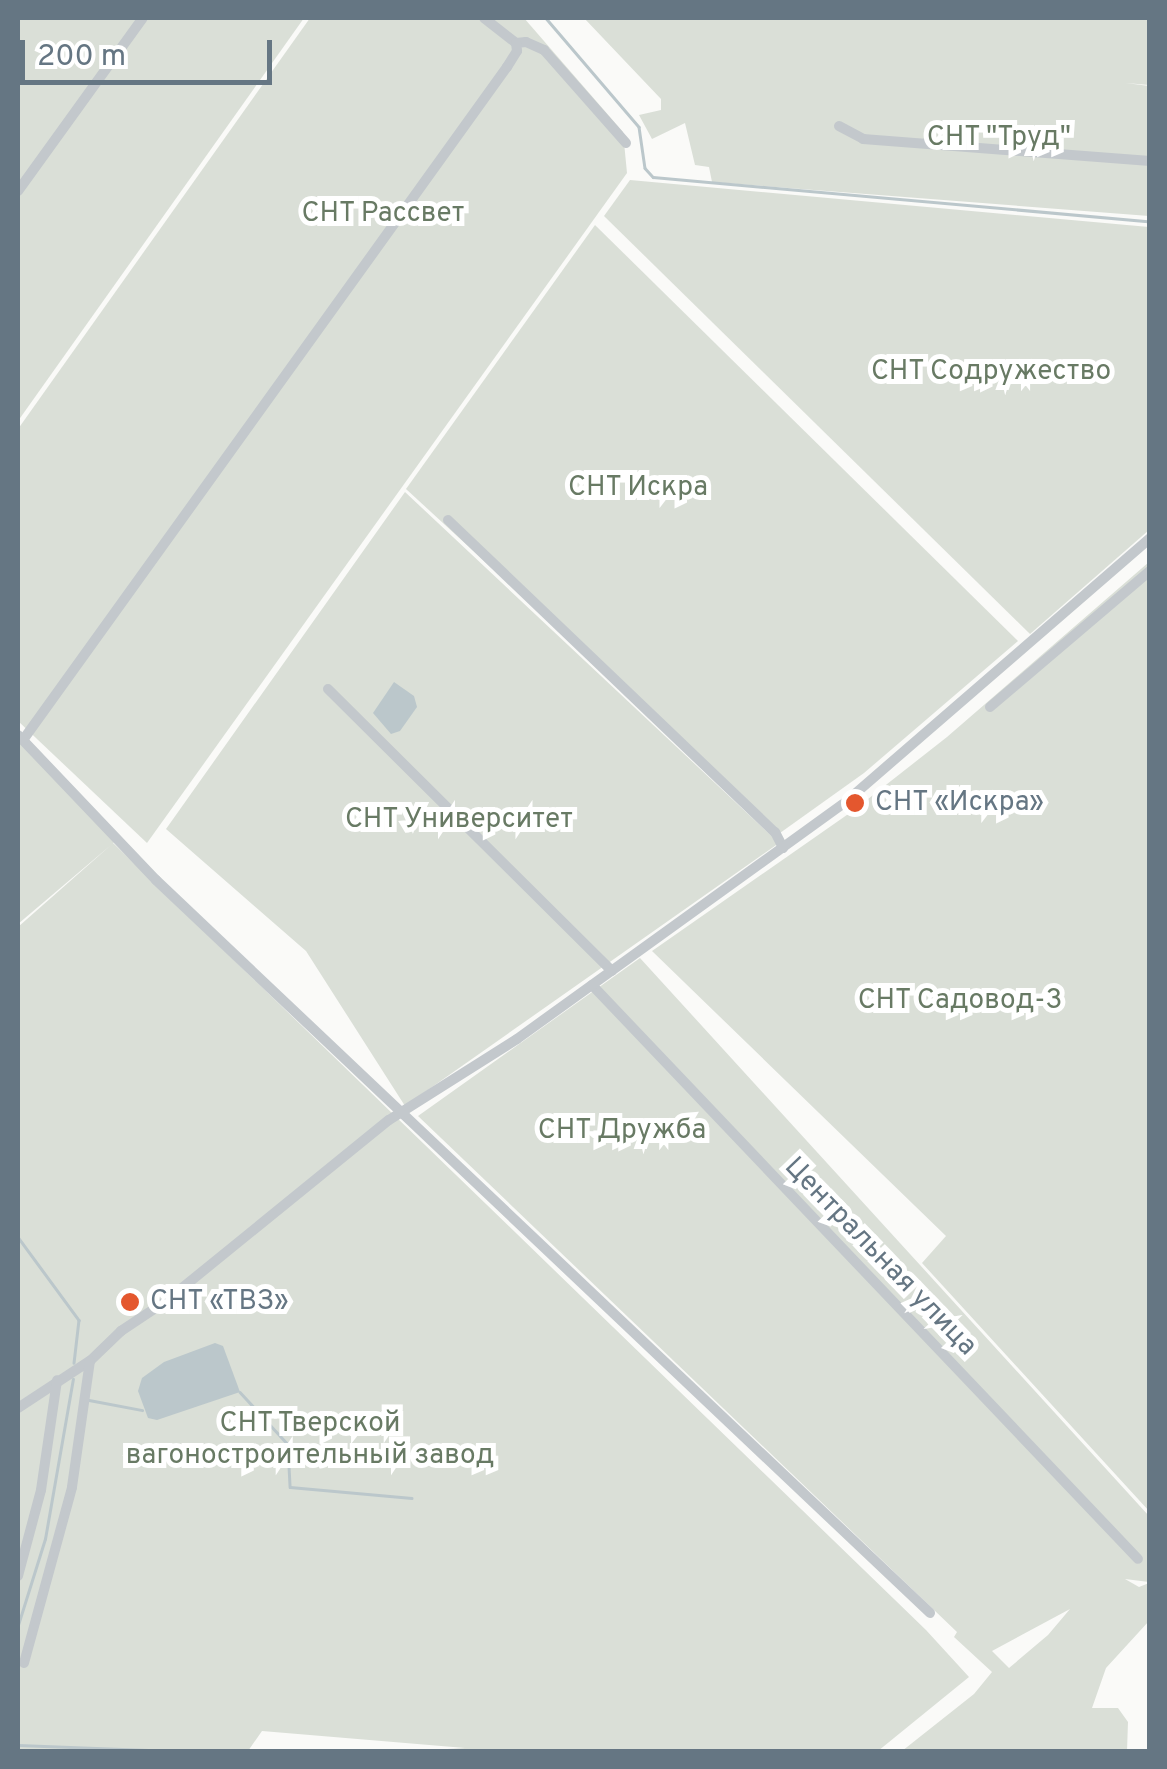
<!DOCTYPE html>
<html>
<head>
<meta charset="utf-8">
<style>
  body { margin:0 }
  #map { position:relative; width:1167px; height:1769px; overflow:hidden; background:#fafaf8; font-family:Overpass,sans-serif }
  div>[style] { position:absolute }
  .green>* { inset:0; background:#dadfd7 }
  .water>* { inset:0; background:#bbc7cb }
  .stream>* { height:2.5px; margin:-1.25px; padding:0 1.25px; transform-origin:1.25px; border-radius:1.25px; background:#bbc7cb }
  .minor>* { height:10px; margin:-5px; padding:0 5px; transform-origin:5px; border-radius:5px; background:#c3c8cc }
  .dots>* { width:28px; height:28px; translate:-50% -50%; box-sizing:border-box; border:5px solid #fff; border-radius:50% }
  span { translate:-50% -50%; white-space:nowrap; text-align:center; line-height:1.15; -webkit-text-stroke:10px #fff; paint-order:stroke }
  .park-label { font-size:28px; color:#687a64 }
  .poi-label { font-size:28px; color:#657683 }
  .left { translate:0 -50%; text-align:left }
  .street-label { font-size:28px; color:#657683 }
  .frame { position:absolute; inset:0; border:20px solid #657683; pointer-events:none }
  .scale { position:absolute; left:20px; top:40px; width:252px; height:45px; box-sizing:border-box; border:5px solid #657683; border-top:0; padding-left:12px; font-size:30px; line-height:35px; white-space:nowrap; color:#657683; -webkit-text-stroke:8px #fff; paint-order:stroke }
</style>
</head>
<body>
<div id="map">
  <div class="green">
    <i style="clip-path:polygon(18px 18px,304px 18px,18px 421px)"></i>
    <i style="clip-path:polygon(310px 18px,524px 18px,623px 132px,627px 173px,147px 843px,18px 721px,18px 429px)"></i>
    <i style="clip-path:polygon(584px 18px,1148px 18px,1149px 85px,1126px 83px,1149px 86px,1149px 216px,712px 182px,709px 167px,695px 165px,685px 123px,652px 139px,639px 115px,661px 110px,661px 99px)"></i>
    <i style="clip-path:polygon(630px 180px,1149px 227px,1149px 530px,1030px 634px,604px 216px)"></i>
    <i style="clip-path:polygon(595px 225px,1018px 641px,864px 773px,780px 833px,406px 489px)"></i>
    <i style="clip-path:polygon(405px 492px,779px 843px,405px 1106px,306px 951px,166px 829px)"></i>
    <i style="clip-path:polygon(1149px 562px,1149px 1511px,922px 1263px,946px 1236px,652px 951px,854px 810px,947px 737px)"></i>
    <i style="clip-path:polygon(18px 730px,119px 837px,113px 843px,926px 1630px,969px 1677px,878px 1751px,393px 1752px,465px 1748px,262px 1731px,248px 1751px,18px 1751px,18px 927px,111px 845px,18px 924px)"></i>
    <i style="clip-path:polygon(evenodd,640px 958px,1149px 1516px,1149px 1582px,1125px 1579px,1139px 1587px,1149px 1583px,1149px 1621px,1106px 1668px,1092px 1708px,1118px 1708px,1128px 1722px,1127px 1751px,902px 1751px,974px 1694px,992px 1672px,954px 1637px,957px 1632px,418px 1116px,640px 958px,1070px 1609px,1048px 1635px,1009px 1668px,992px 1651px,1070px 1609px)"></i>
  </div>
  <div class="water">
    <i style="clip-path:polygon(394px 682px,414px 696px,417px 707px,400px 731px,391px 734px,373px 713px)"></i>
    <i style="clip-path:polygon(215px 1343px,223px 1346px,240px 1392px,157px 1420px,148px 1418px,138px 1391px,142px 1378px,164px 1362px)"></i>
  </div>
  <div class="stream">
    <i style="left:546px;top:18px;width:143px;rotate:49.5deg"></i>
    <i style="left:639px;top:127px;width:41px;rotate:81.7deg"></i>
    <i style="left:645px;top:168px;width:12px;rotate:48deg"></i>
    <i style="left:653px;top:177px;width:499px;rotate:5.1deg"></i>
    <i style="left:18px;top:1237px;width:103px;rotate:53.7deg"></i>
    <i style="left:79px;top:1320px;width:43px;rotate:96.6deg"></i>
    <i style="left:240px;top:1392px;width:81px;rotate:47.5deg"></i>
    <i style="left:89px;top:1400px;width:54px;rotate:10.7deg"></i>
    <i style="left:289px;top:1466px;width:21px;rotate:87deg"></i>
    <i style="left:290px;top:1487px;width:122px;rotate:5.2deg"></i>
    <i style="left:18px;top:1625px;width:90px;rotate:-72.6deg"></i>
    <i style="left:45px;top:1539px;width:162px;rotate:-80.1deg"></i>
    <i style="left:18px;top:1745px;width:182px;rotate:2.2deg"></i>
  </div>
  <div class="minor">
    <i style="left:484px;top:18px;width:41px;rotate:38deg"></i>
    <i style="left:516px;top:43px;width:10px;rotate:-6deg"></i>
    <i style="left:526px;top:42px;width:20px;rotate:24deg"></i>
    <i style="left:544px;top:50px;width:124px;rotate:48.6deg"></i>
    <i style="left:839px;top:126px;width:27px;rotate:28deg"></i>
    <i style="left:863px;top:139px;width:288px;rotate:4.4deg"></i>
    <i style="left:18px;top:191px;width:213px;rotate:-54.2deg"></i>
    <i style="left:448px;top:520px;width:452px;rotate:43.7deg"></i>
    <i style="left:775px;top:832px;width:18px;rotate:63deg"></i>
    <i style="left:328px;top:689px;width:400px;rotate:44.8deg"></i>
    <i style="left:990px;top:707px;width:210px;rotate:-40.4deg"></i>
    <i style="left:18px;top:735px;width:200px;rotate:46.4deg"></i>
    <i style="left:156px;top:880px;width:1066px;rotate:43.44deg"></i>
    <i style="left:23px;top:740px;width:829px;rotate:-54.28deg"></i>
    <i style="left:507px;top:67px;width:19px;rotate:-58deg"></i>
    <i style="left:517px;top:51px;width:8px;rotate:-97deg"></i>
    <i style="left:592px;top:985px;width:792px;rotate:46.43deg"></i>
    <i style="left:18px;top:1408px;width:87px;rotate:-33.3deg"></i>
    <i style="left:91px;top:1360px;width:42px;rotate:-44deg"></i>
    <i style="left:121px;top:1331px;width:54px;rotate:-33.7deg"></i>
    <i style="left:166px;top:1301px;width:287px;rotate:-39.1deg"></i>
    <i style="left:389px;top:1120px;width:151px;rotate:-32.3deg"></i>
    <i style="left:517px;top:1039px;width:400px;rotate:-35.8deg"></i>
    <i style="left:842px;top:805px;width:408px;rotate:-40.9deg"></i>
    <i style="left:18px;top:1576px;width:89px;rotate:-75deg"></i>
    <i style="left:41px;top:1490px;width:111px;rotate:-81.7deg"></i>
    <i style="left:24px;top:1663px;width:182px;rotate:-74.7deg"></i>
    <i style="left:72px;top:1487px;width:127px;rotate:-81.9deg"></i>
  </div>
  <div class="dots">
    <i style="left:855px;top:803px;background:#e4572e"></i>
    <i style="left:130px;top:1302px;background:#e4572e"></i>
  </div>
  <div class="park-label">
    <span style="left:999px;top:138px">СНТ "Труд"</span>
    <span style="left:383px;top:214px">СНТ Рассвет</span>
    <span style="left:991px;top:372px">СНТ Содружество</span>
    <span style="left:638px;top:488px">СНТ Искра</span>
    <span style="left:459px;top:820px">СНТ Университет</span>
    <span style="left:960px;top:1001px">СНТ Садовод-3</span>
    <span style="left:622px;top:1131px">СНТ Дружба</span>
    <span style="left:310px;top:1440px">СНТ Тверской<br>вагоностроительный завод</span>
  </div>
  <div class="poi-label">
    <span class="left" style="left:875px;top:803px">СНТ «Искра»</span>
    <span class="left" style="left:150px;top:1302px">СНТ «ТВЗ»</span>
  </div>
  <div class="street-label">
    <span style="left:880px;top:1257px;rotate:46deg">Центральная улица</span>
  </div>
  <div class="frame"></div>
  <div class="scale">200 m</div>
</div>
</body>
</html>
